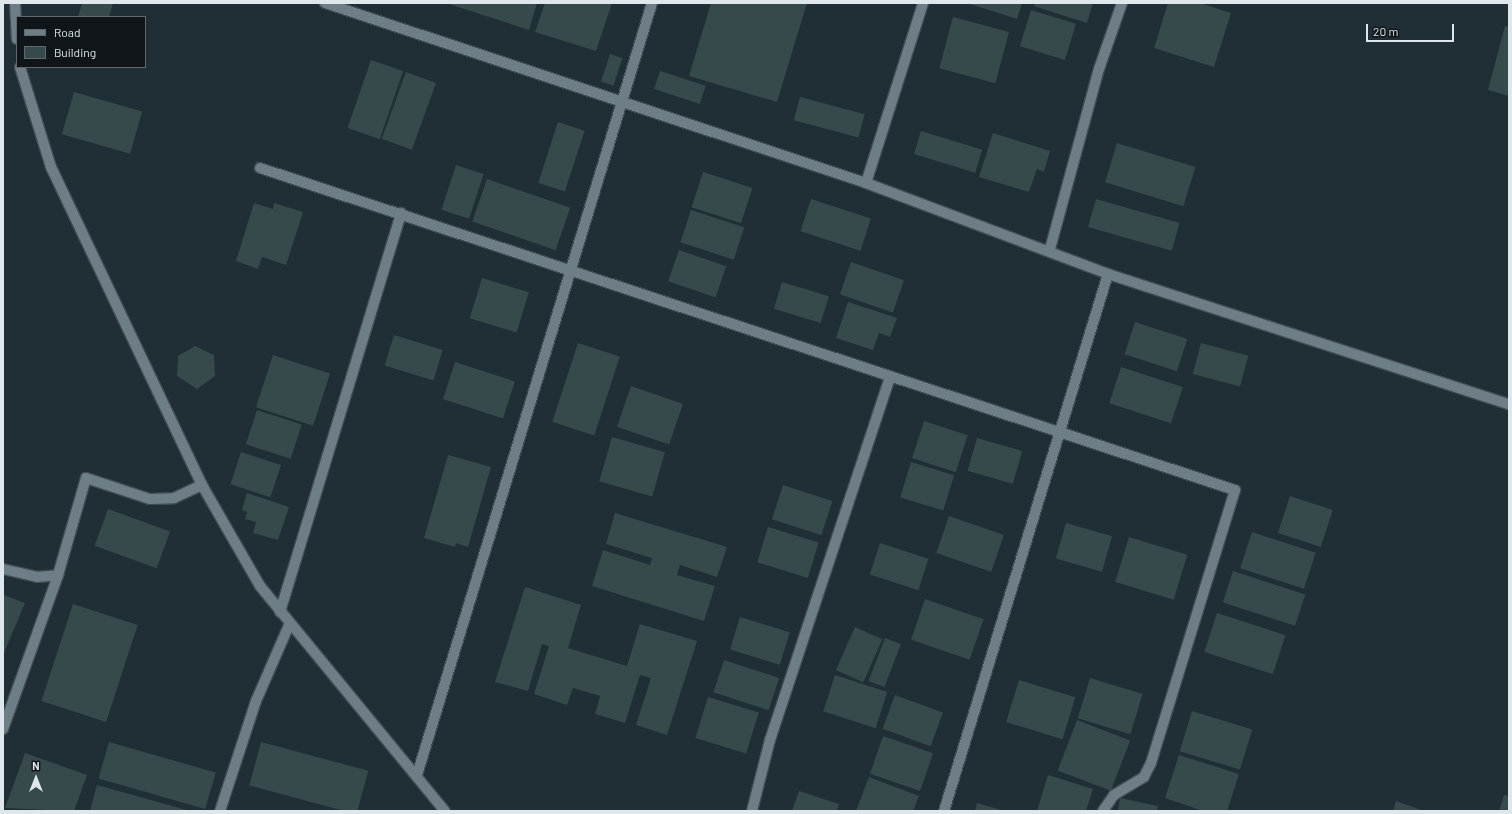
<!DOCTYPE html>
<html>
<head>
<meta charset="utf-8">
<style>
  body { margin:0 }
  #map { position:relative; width:1512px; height:814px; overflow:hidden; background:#202e35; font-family:Barlow,sans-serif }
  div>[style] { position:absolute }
  .building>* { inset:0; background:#374a4b; transform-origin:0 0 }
  .roads { filter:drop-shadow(1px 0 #404c53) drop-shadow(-1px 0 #404c53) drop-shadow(0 1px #404c53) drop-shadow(0 -1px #404c53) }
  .minor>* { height:10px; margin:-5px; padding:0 5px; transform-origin:5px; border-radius:5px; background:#6e7e87 }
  span { translate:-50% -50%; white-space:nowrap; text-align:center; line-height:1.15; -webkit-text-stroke:3px #0f1519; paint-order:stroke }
  .frame { position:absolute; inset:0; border:4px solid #dee7eb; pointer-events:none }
  .legend { position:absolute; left:16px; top:16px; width:130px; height:52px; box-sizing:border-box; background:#0f1519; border:1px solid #62696d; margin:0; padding:5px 7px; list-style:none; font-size:12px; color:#dee7eb }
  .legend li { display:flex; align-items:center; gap:8px; height:20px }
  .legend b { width:20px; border:1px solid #62696d }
  .north { position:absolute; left:16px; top:758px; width:40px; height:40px; -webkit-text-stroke:3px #0f1519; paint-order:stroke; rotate:0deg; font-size:11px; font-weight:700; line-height:16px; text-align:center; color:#dee7eb }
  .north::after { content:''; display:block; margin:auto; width:14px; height:18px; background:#dee7eb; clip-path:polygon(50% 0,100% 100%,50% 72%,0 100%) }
  .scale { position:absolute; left:1366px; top:24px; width:88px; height:18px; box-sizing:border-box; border:2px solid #dee7eb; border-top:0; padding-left:5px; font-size:12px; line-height:14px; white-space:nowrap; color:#dee7eb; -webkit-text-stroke:3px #0f1519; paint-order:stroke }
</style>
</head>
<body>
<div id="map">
  <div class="building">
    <i style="clip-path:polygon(82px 3px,113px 3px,109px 17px,78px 17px)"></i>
    <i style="clip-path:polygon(446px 3px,537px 3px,529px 30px)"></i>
    <i style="clip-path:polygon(545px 3px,612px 3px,596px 51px,535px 32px)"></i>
    <i style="clip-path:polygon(711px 3px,807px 3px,777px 102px,689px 76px)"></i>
    <i style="clip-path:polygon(967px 3px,1022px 3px,1017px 19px)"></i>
    <i style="clip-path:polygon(1035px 3px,1093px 3px,1087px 23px,1034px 6px)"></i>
    <i style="clip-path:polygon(1168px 3px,1200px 3px,1231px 13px,1214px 67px,1154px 48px)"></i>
    <i style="left:1031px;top:10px;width:47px;height:38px;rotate:17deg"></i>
    <i style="left:953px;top:17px;width:58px;height:53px;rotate:15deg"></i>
    <i style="clip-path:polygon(1505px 26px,1509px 27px,1509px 96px,1488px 90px)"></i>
    <i style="left:610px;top:54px;width:13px;height:29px;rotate:18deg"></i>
    <i style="left:371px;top:60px;width:34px;height:72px;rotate:19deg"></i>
    <i style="left:660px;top:71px;width:48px;height:19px;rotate:18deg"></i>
    <i style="left:406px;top:72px;width:32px;height:71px;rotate:20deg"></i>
    <i style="left:74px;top:92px;width:71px;height:44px;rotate:16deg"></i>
    <i style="left:800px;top:97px;width:67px;height:24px;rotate:15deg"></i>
    <i style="left:558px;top:122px;width:28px;height:64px;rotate:18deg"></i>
    <i style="left:921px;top:131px;width:64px;height:24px;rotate:17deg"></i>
    <i style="clip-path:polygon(993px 133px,1050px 151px,1044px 172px,1037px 169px,1029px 192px,979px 177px)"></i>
    <i style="left:1117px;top:143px;width:82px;height:41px;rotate:17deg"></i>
    <i style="left:456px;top:165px;width:29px;height:47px;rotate:18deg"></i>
    <i style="left:703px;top:172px;width:52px;height:37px;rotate:18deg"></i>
    <i style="left:487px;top:179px;width:88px;height:45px;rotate:19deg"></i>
    <i style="left:811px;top:199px;width:63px;height:34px;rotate:18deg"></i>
    <i style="left:1096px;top:199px;width:87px;height:29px;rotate:16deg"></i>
    <i style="clip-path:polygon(254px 203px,273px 209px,274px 203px,303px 212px,286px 265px,262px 257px,258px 269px,236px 261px)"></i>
    <i style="left:691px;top:210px;width:56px;height:34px;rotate:18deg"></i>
    <i style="left:679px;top:250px;width:50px;height:33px;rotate:19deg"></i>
    <i style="left:851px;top:262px;width:56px;height:34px;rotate:19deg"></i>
    <i style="left:482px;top:278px;width:49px;height:42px;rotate:17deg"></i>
    <i style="left:782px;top:282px;width:49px;height:28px;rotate:17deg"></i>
    <i style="clip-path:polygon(848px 302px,897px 318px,890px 337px,879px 333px,873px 350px,836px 338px)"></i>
    <i style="left:1135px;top:322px;width:55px;height:34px;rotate:18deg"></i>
    <i style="left:394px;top:335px;width:51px;height:32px;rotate:17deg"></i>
    <i style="left:578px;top:343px;width:44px;height:83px;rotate:18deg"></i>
    <i style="left:1201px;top:343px;width:49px;height:32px;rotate:15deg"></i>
    <i style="clip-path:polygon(195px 346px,214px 355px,215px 376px,197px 389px,177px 376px,178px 356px)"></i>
    <i style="left:273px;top:355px;width:60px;height:55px;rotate:18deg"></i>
    <i style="left:455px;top:362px;width:63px;height:39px;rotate:18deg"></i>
    <i style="left:1121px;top:367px;width:65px;height:38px;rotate:18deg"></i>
    <i style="left:631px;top:386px;width:55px;height:43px;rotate:19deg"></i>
    <i style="left:257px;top:410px;width:47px;height:36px;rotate:18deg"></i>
    <i style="left:924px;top:421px;width:46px;height:39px;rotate:18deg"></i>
    <i style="left:612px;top:437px;width:55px;height:46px;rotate:16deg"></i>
    <i style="left:977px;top:438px;width:47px;height:34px;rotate:16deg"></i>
    <i style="left:241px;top:452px;width:42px;height:34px;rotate:18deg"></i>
    <i style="clip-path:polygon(448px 455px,491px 467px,468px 547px,456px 543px,455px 547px,424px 538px)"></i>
    <i style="left:911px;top:462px;width:45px;height:37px;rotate:17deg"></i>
    <i style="left:783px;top:485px;width:52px;height:36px;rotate:18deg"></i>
    <i style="clip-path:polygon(247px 493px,289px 507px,278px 540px,253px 533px,256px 522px,245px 519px,247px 512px,242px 510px)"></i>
    <i style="left:1290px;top:496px;width:45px;height:39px;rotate:18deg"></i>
    <i style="left:108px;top:509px;width:66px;height:39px;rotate:20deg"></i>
    <i style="clip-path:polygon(615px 513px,727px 547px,717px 577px,680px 565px,677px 575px,715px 586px,704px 621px,592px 586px,603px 550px,650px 565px,652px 558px,606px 544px)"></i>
    <i style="left:949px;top:516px;width:58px;height:39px;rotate:19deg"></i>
    <i style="left:1066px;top:523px;width:48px;height:37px;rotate:16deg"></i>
    <i style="left:768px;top:527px;width:53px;height:37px;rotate:17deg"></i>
    <i style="left:1252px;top:532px;width:67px;height:38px;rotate:18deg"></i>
    <i style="left:1129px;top:537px;width:61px;height:47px;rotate:17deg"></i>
    <i style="left:880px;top:543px;width:51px;height:33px;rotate:18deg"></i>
    <i style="left:1233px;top:571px;width:76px;height:33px;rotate:18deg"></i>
    <i style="clip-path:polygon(525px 587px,581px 605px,568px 648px,627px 666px,640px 624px,697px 641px,667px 735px,636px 725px,651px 678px,640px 675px,625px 723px,595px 714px,600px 696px,573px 688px,567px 705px,534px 694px,549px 646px,542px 644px,528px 691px,495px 682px)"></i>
    <i style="clip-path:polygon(4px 595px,25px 603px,3px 655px,3px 596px)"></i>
    <i style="left:925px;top:599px;width:62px;height:43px;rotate:19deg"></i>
    <i style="left:73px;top:604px;width:68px;height:102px;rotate:18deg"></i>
    <i style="left:1217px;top:613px;width:72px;height:41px;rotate:18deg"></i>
    <i style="left:740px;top:617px;width:52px;height:34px;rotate:17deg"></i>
    <i style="left:855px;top:627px;width:30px;height:47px;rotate:24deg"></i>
    <i style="left:885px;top:638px;width:17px;height:46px;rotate:21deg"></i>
    <i style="left:724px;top:660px;width:58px;height:34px;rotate:18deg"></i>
    <i style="left:835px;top:675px;width:55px;height:38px;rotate:18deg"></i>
    <i style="left:1090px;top:678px;width:55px;height:42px;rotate:17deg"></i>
    <i style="left:1019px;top:680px;width:59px;height:44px;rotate:17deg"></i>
    <i style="left:895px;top:695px;width:51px;height:36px;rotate:20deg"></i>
    <i style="left:708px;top:697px;width:53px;height:43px;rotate:17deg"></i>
    <i style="left:1192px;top:711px;width:63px;height:42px;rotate:17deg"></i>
    <i style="left:1077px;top:720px;width:57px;height:54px;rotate:21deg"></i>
    <i style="left:883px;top:736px;width:53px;height:40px;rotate:19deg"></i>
    <i style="left:109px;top:742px;width:111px;height:38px;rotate:16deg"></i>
    <i style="left:261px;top:742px;width:111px;height:45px;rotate:15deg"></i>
    <i style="clip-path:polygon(25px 753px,87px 775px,74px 811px,5px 808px)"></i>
    <i style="clip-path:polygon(1179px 755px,1239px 774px,1227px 811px,1203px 811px,1165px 798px)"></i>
    <i style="clip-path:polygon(1048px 775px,1093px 789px,1086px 811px,1037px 811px)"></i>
    <i style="clip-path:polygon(869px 777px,919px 796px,913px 811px,856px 811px)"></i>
    <i style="clip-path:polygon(97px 785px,190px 811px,90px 811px)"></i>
    <i style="clip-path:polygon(799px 791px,839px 804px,837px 811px,792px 811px)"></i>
    <i style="clip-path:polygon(1504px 795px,1509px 796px,1509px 811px,1499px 811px)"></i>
    <i style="clip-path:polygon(1120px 798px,1158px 806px,1157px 811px,1118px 811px)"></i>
    <i style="clip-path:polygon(1396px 801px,1424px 811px,1393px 811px)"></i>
    <i style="clip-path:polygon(977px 803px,1005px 811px,975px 811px)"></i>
  </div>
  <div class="roads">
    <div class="minor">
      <i style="left:15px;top:3px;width:36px;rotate:87deg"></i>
      <i style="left:325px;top:3px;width:570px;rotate:18.4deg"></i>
      <i style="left:866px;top:183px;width:259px;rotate:20.6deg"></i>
      <i style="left:1108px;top:274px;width:422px;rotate:18deg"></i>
      <i style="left:20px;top:67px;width:105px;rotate:72.8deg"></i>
      <i style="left:51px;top:167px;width:352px;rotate:64.6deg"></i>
      <i style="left:202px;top:485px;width:116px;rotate:60.1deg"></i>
      <i style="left:260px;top:586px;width:291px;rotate:50.6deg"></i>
      <i style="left:260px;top:168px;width:1027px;rotate:18.28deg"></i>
      <i style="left:1235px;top:490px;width:286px;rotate:107.1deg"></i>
      <i style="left:1151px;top:763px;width:16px;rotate:117deg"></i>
      <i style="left:1144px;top:777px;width:35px;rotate:149deg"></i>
      <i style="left:1114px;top:795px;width:19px;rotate:125deg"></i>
      <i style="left:866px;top:183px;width:189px;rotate:-72.4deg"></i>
      <i style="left:1050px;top:249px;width:187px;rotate:-74.8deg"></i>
      <i style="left:1099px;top:69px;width:70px;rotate:-70.8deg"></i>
      <i style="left:3px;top:569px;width:35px;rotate:13deg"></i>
      <i style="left:37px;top:577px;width:21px;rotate:-5deg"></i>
      <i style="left:58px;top:575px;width:101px;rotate:-73.9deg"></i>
      <i style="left:86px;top:478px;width:67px;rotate:18.2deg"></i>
      <i style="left:150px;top:499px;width:24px;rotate:-2deg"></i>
      <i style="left:174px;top:498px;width:31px;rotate:-25deg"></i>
      <i style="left:280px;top:612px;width:417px;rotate:-73.1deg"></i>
      <i style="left:3px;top:729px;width:164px;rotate:-70.3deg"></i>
      <i style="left:417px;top:775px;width:807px;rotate:-73.07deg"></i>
      <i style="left:220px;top:811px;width:116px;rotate:-71.9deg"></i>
      <i style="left:256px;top:701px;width:83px;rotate:-66.5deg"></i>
      <i style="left:752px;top:811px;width:73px;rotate:-75.8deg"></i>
      <i style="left:770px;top:740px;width:382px;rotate:-71.7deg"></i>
      <i style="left:944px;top:811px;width:561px;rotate:-73.02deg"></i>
    </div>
  </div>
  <div class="frame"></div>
  <ul class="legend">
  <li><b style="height:5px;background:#6e7e87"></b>Road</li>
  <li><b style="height:11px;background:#374a4b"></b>Building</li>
  </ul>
  <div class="north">N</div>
  <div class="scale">20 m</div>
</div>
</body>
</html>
